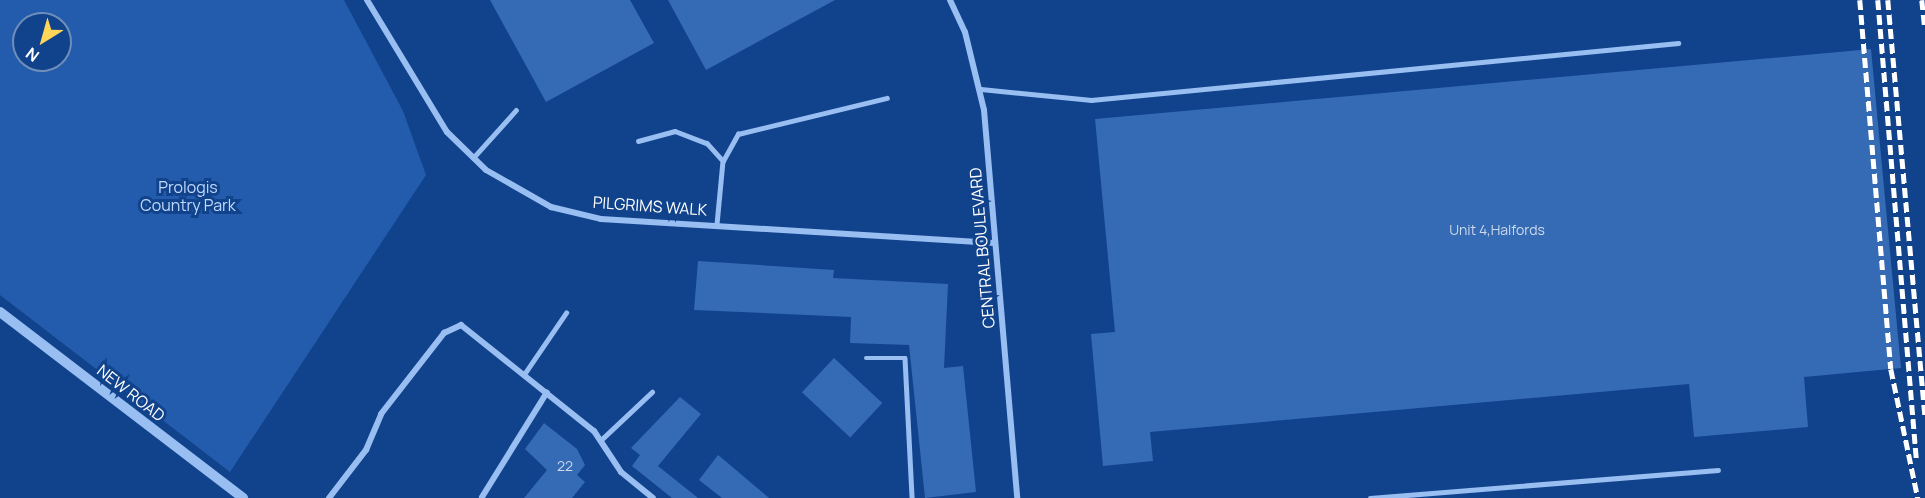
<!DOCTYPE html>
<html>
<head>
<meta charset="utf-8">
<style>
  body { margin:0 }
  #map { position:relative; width:1925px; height:498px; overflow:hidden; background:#11438c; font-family:Manrope,sans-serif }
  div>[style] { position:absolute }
  .green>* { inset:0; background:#235cac }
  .building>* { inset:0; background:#356ab4; transform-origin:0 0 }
  .service>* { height:4.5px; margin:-2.25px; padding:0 2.25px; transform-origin:2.25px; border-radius:2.25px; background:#99bef2 }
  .minor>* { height:6px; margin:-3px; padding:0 3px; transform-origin:3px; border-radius:3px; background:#99bef2 }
  .tertiary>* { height:10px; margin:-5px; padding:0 5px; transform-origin:5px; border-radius:5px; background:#99bef2 }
  .rail>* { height:4.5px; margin-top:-2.25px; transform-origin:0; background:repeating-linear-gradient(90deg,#fff 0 10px,transparent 0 14.5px) }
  span { translate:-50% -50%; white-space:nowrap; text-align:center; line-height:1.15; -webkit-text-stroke:6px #11438c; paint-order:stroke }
  .number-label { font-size:14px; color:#ccdaec }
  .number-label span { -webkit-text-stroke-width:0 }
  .park-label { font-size:16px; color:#c0d9fd }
  .street-label { font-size:16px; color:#fff }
  .north { position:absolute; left:12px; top:12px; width:60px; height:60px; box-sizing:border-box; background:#11438c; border:2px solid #708eba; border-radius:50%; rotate:217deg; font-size:16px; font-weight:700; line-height:24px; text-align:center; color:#fff }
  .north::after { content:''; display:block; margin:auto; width:21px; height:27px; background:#ffd55a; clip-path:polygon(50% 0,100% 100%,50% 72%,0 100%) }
</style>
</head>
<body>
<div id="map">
  <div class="green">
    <i style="clip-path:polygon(evenodd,0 0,344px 0,403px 111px,426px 175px,230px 472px,0 295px,0 0,24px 24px,60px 24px,60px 60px,24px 60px,24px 24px)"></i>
  </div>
  <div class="building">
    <i style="clip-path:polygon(490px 0,630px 0,654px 43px,546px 102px)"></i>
    <i style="clip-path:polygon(668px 0,835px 0,706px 70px)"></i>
    <i style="clip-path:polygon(1871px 49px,1901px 368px,1804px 377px,1808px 427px,1694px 437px,1689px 384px,1150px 432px,1153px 461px,1103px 466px,1091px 334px,1115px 332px,1095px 119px)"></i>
    <i style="clip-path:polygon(698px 261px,834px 270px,833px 278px,948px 284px,944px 368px,963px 366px,976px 492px,925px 498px,909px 345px,850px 343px,851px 317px,694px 310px)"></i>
    <i style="left:834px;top:358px;width:66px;height:47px;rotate:43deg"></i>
    <i style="clip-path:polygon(680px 397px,701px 414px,658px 466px,698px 498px,672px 498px,632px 466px,640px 455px,631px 448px)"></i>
    <i style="clip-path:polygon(544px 423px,577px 449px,585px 465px,577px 475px,585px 482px,572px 498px,524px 498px,547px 470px,525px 449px)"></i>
    <i style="clip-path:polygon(718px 455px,723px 459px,769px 498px,722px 498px,699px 480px)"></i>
  </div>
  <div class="service">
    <i style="left:981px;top:89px;width:111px;rotate:5.7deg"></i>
    <i style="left:1091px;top:100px;width:590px;rotate:-5.55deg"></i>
    <i style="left:638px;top:141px;width:38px;rotate:-15deg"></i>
    <i style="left:675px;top:131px;width:34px;rotate:21deg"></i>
    <i style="left:707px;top:143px;width:24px;rotate:48deg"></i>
    <i style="left:723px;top:161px;width:63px;rotate:95.4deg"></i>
    <i style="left:473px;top:158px;width:64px;rotate:-48.1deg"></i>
    <i style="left:723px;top:161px;width:31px;rotate:-61deg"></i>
    <i style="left:738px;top:134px;width:153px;rotate:-13.6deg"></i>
    <i style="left:866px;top:358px;width:39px"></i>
    <i style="left:905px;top:358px;width:140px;rotate:87.1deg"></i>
    <i style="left:525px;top:373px;width:73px;rotate:-55.7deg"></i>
    <i style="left:601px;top:440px;width:70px;rotate:-43.3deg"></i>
    <i style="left:1370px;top:498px;width:349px;rotate:-4.6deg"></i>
  </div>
  <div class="minor">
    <i style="left:367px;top:0;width:154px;rotate:58.8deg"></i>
    <i style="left:447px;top:132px;width:54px;rotate:44.3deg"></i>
    <i style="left:486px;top:170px;width:75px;rotate:29.6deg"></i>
    <i style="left:551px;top:207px;width:51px;rotate:13.5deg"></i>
    <i style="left:601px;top:219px;width:394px;rotate:3.5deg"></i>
    <i style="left:950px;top:0;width:35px;rotate:65deg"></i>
    <i style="left:965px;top:32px;width:80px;rotate:76.3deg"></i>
    <i style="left:984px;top:110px;width:389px;rotate:85.1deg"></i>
    <i style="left:482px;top:497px;width:123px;rotate:-58.2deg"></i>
    <i style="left:329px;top:498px;width:61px;rotate:-52.4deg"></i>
    <i style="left:366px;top:450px;width:39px;rotate:-67deg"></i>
    <i style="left:381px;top:414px;width:103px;rotate:-52.1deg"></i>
    <i style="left:444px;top:333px;width:19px;rotate:-25deg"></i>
    <i style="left:461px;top:325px;width:170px;rotate:38.6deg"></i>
    <i style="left:594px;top:431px;width:49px;rotate:56.6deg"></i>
    <i style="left:621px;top:472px;width:41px;rotate:39.1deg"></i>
  </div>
  <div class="tertiary">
    <i style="left:0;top:312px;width:306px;rotate:37.4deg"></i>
  </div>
  <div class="rail">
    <i style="left:1860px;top:0;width:370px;rotate:85.2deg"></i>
    <i style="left:1891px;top:369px;width:132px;rotate:78.2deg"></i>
    <i style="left:1878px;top:0;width:462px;rotate:85.2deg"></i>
    <i style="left:1888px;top:0;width:419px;rotate:84.9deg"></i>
    <i style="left:1922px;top:0;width:28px;rotate:84deg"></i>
  </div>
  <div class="number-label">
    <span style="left:1497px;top:230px">Unit 4,Halfords</span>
    <span style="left:565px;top:466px">22</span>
  </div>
  <div class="park-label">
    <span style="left:188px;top:196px">Prologis<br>Country Park</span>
  </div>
  <div class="street-label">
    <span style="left:650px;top:206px;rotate:4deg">PILGRIMS WALK</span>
    <span style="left:982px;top:248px;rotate:-95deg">CENTRAL BOULEVARD</span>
    <span style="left:131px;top:393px;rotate:38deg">NEW ROAD</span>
  </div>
  <div class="north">N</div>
</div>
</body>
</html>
